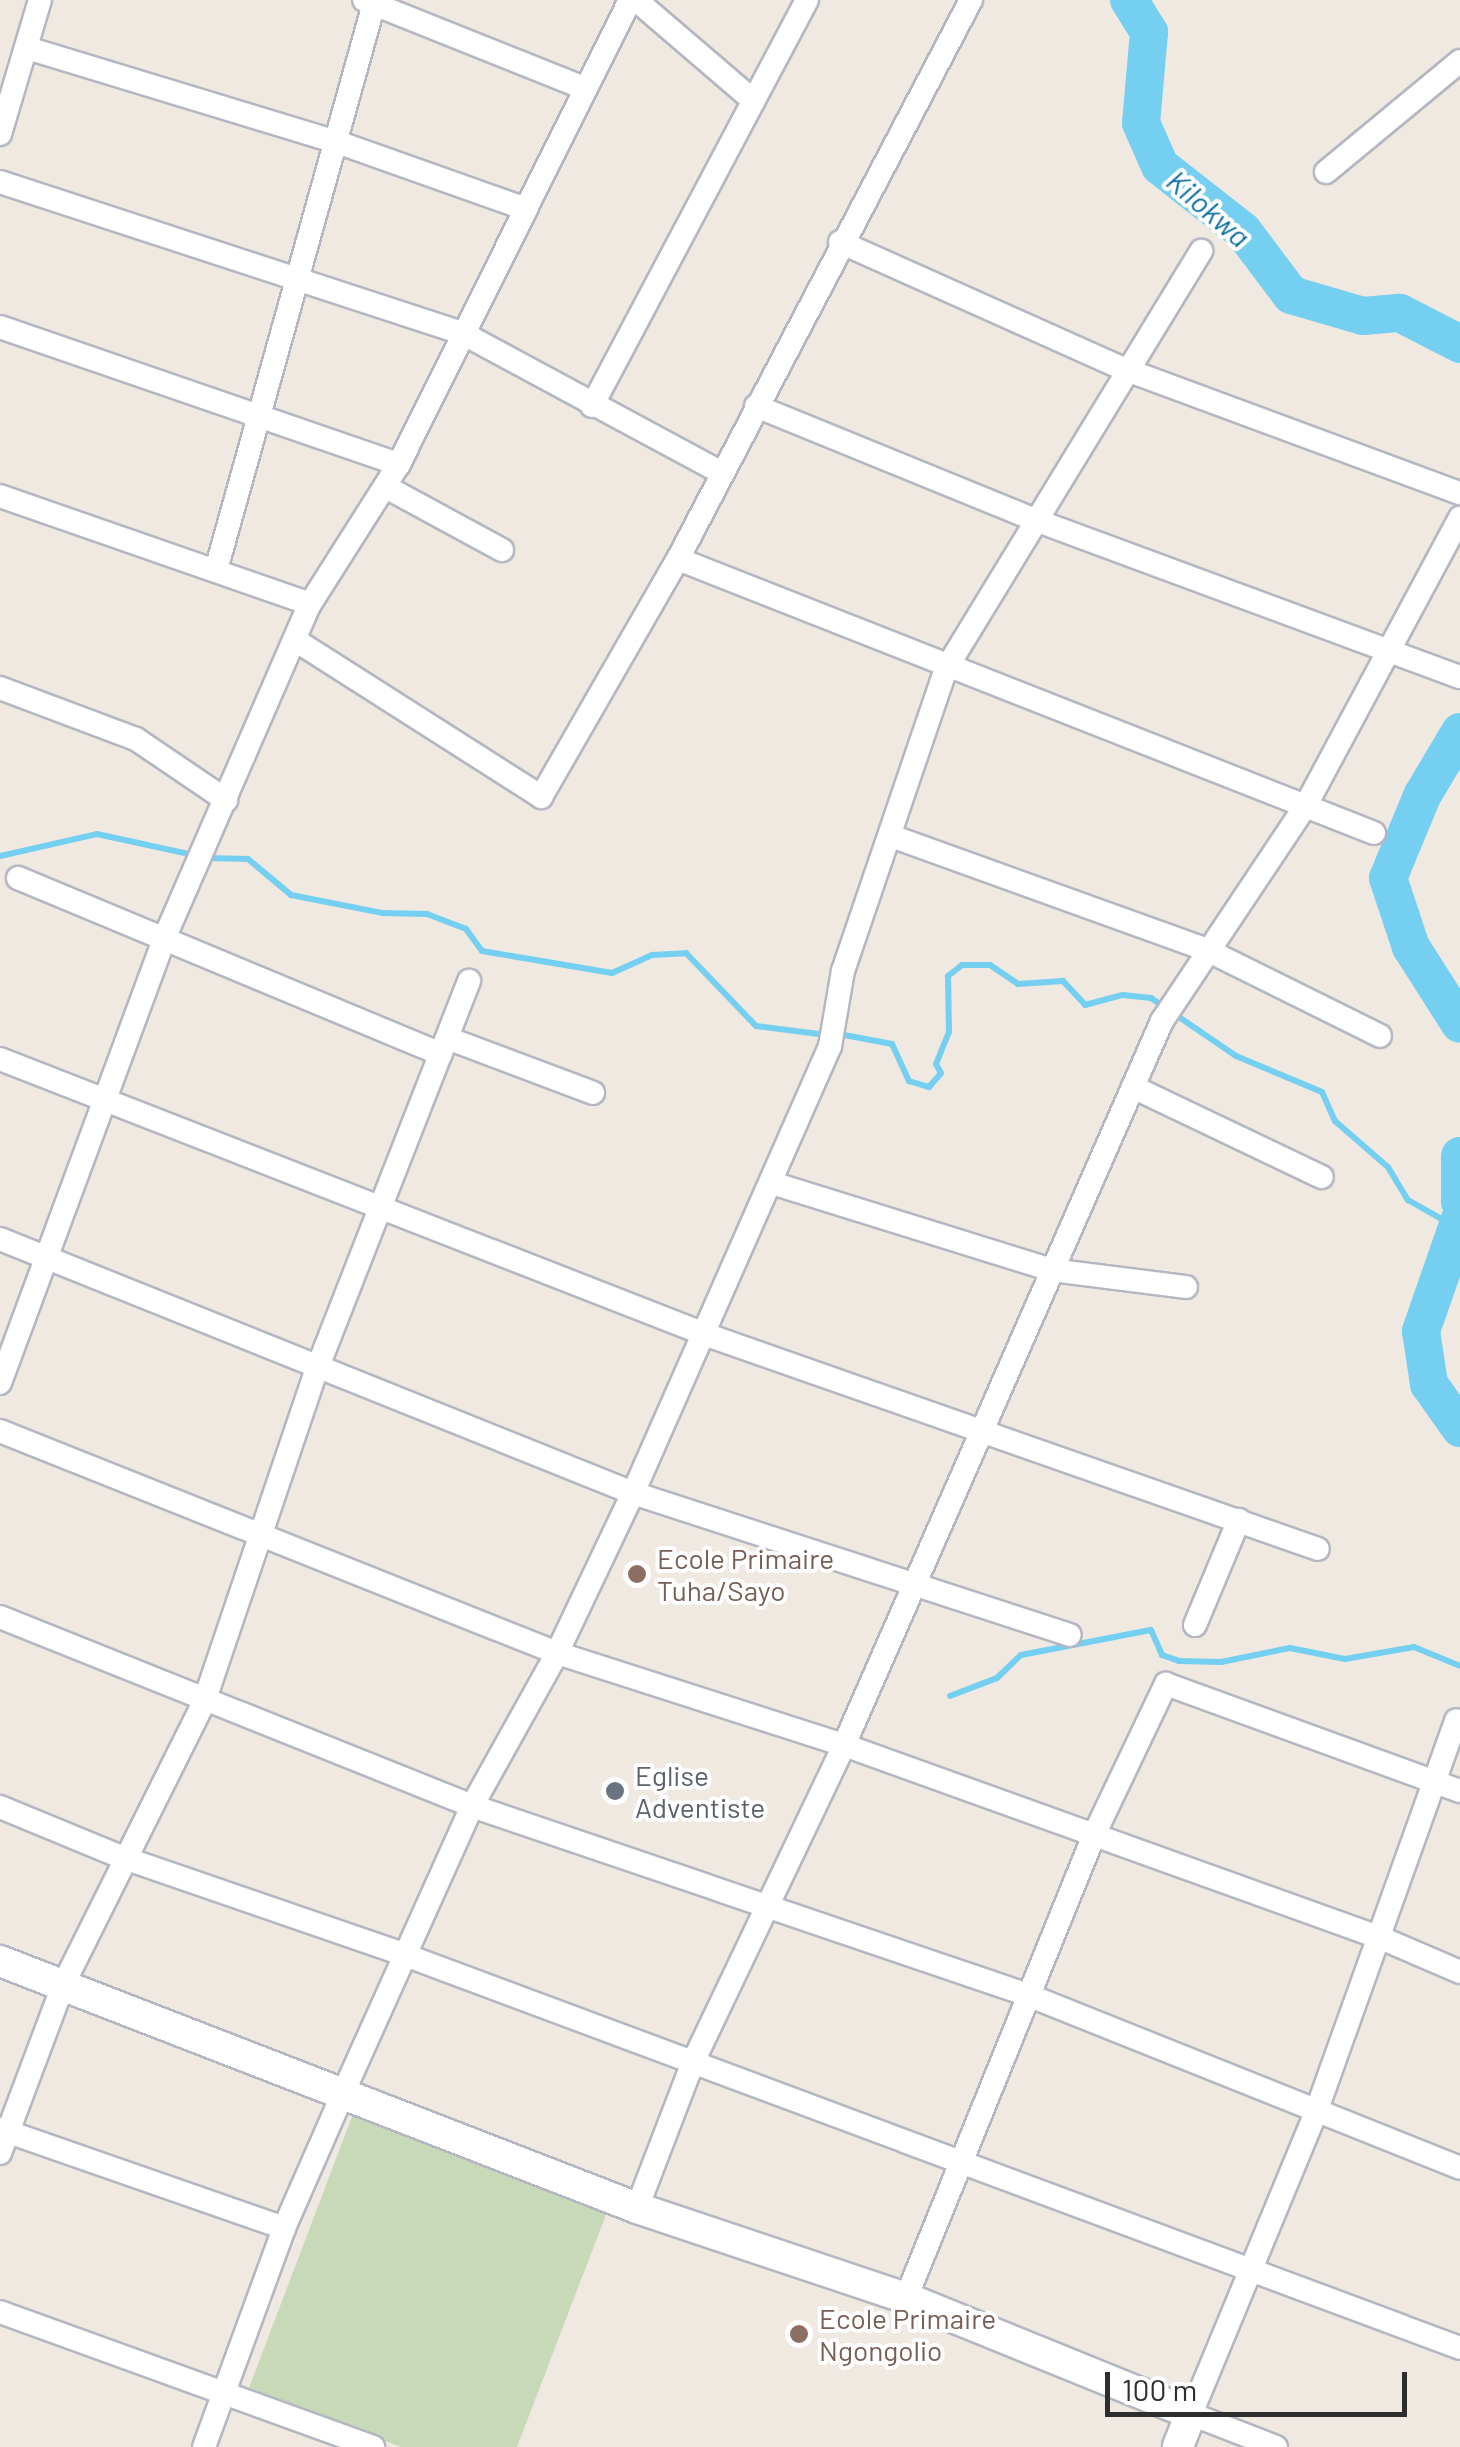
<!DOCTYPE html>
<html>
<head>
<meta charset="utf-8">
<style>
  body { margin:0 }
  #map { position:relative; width:1460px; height:2447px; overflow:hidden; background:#efe9e1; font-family:Barlow,sans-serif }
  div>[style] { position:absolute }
  .cemetery>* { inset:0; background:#c8d9b8 }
  .stream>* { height:6px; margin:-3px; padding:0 3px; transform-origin:3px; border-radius:3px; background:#75cff0 }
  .river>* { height:38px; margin:-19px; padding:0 19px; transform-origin:19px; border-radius:19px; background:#75cff0 }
  .roads { filter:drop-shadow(2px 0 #b4b7c1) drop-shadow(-2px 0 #b4b7c1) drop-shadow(0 2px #b4b7c1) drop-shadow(0 -2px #b4b7c1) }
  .minor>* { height:22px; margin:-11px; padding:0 11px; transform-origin:11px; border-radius:11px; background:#fff }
  .tertiary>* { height:30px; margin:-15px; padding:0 15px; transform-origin:15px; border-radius:15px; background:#fff }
  .dots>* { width:28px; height:28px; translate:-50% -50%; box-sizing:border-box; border:5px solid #fff; border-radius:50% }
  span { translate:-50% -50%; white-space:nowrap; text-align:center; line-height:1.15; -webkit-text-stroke:8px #fff; paint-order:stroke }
  .education-label { font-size:28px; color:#785e54 }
  .left { translate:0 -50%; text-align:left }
  .worship-label { font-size:28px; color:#5b616d }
  .water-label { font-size:30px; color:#0d6fa3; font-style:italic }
  .scale { position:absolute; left:1105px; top:2372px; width:302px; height:45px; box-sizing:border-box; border:5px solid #2e2e2e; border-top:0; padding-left:12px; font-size:30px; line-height:35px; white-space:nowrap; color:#2e2e2e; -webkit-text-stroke:8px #fff; paint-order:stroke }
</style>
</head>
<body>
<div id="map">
  <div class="cemetery">
    <i style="clip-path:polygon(353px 2114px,607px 2212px,517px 2447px,401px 2447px,249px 2388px)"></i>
  </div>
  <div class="stream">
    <i style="left:0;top:856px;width:99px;rotate:-12.8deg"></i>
    <i style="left:97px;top:834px;width:98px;rotate:12.3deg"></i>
    <i style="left:206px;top:858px;width:42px;rotate:1.4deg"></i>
    <i style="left:248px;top:859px;width:56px;rotate:39.9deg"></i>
    <i style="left:291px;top:895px;width:94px;rotate:11.1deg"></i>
    <i style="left:383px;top:913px;width:44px;rotate:1.3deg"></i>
    <i style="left:427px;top:914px;width:42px;rotate:21deg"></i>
    <i style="left:466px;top:929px;width:27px;rotate:54deg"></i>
    <i style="left:482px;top:951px;width:132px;rotate:9.6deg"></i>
    <i style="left:612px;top:973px;width:44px;rotate:-24.2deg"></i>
    <i style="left:652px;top:955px;width:34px;rotate:-3deg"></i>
    <i style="left:686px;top:953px;width:101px;rotate:46.2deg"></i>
    <i style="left:756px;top:1026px;width:71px;rotate:7.3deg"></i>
    <i style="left:839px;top:1034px;width:54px;rotate:10.7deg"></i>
    <i style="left:892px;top:1044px;width:41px;rotate:65.3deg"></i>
    <i style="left:909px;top:1081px;width:21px;rotate:17deg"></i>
    <i style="left:929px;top:1087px;width:18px;rotate:-49deg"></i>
    <i style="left:941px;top:1073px;width:10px;rotate:-119deg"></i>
    <i style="left:936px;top:1064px;width:35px;rotate:-68deg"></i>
    <i style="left:949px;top:1031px;width:55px;rotate:-91deg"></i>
    <i style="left:948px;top:976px;width:18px;rotate:-38deg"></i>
    <i style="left:962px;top:965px;width:28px"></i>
    <i style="left:990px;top:965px;width:34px;rotate:34deg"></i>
    <i style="left:1018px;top:984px;width:45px;rotate:-3.8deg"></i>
    <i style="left:1063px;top:981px;width:33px;rotate:47deg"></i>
    <i style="left:1085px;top:1005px;width:39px;rotate:-15deg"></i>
    <i style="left:1123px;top:995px;width:28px;rotate:6deg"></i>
    <i style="left:1151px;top:998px;width:103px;rotate:34.3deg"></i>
    <i style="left:1236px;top:1056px;width:93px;rotate:22.7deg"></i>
    <i style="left:1322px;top:1092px;width:32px;rotate:66deg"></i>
    <i style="left:1335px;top:1121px;width:70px;rotate:41deg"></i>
    <i style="left:1388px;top:1167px;width:39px;rotate:59deg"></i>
    <i style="left:1408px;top:1200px;width:59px;rotate:29.6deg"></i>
    <i style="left:950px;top:1696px;width:50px;rotate:-21deg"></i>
    <i style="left:997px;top:1678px;width:33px;rotate:-44deg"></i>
    <i style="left:1021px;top:1655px;width:132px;rotate:-10.9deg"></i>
    <i style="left:1151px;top:1630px;width:27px;rotate:66deg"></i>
    <i style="left:1162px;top:1655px;width:18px;rotate:19deg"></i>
    <i style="left:1179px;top:1661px;width:42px;rotate:1.4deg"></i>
    <i style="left:1221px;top:1662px;width:70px;rotate:-11.5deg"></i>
    <i style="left:1290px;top:1648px;width:56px;rotate:11.3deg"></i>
    <i style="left:1345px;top:1659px;width:70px;rotate:-9.9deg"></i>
    <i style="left:1414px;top:1647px;width:50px;rotate:22.4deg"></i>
  </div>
  <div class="river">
    <i style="left:1129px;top:0;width:38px;rotate:58deg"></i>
    <i style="left:1149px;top:32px;width:91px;rotate:95deg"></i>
    <i style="left:1141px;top:123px;width:47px;rotate:66.2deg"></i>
    <i style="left:1160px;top:166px;width:105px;rotate:38.1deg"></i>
    <i style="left:1243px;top:231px;width:80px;rotate:53.1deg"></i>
    <i style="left:1291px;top:295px;width:75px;rotate:16.3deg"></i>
    <i style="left:1363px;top:316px;width:37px;rotate:-5deg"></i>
    <i style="left:1400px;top:313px;width:68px;rotate:27.3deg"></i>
    <i style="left:1460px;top:732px;width:74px;rotate:120.7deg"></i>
    <i style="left:1422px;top:796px;width:89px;rotate:112.5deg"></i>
    <i style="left:1388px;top:878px;width:73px;rotate:71.6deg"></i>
    <i style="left:1411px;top:947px;width:91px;rotate:57.5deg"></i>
    <i style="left:1460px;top:1156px;width:46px;rotate:90deg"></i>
    <i style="left:1460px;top:1219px;width:119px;rotate:109.2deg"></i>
    <i style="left:1421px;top:1331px;width:54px;rotate:81.4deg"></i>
    <i style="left:1429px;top:1384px;width:54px;rotate:54.8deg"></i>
  </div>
  <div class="roads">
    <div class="minor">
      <i style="left:364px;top:0;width:235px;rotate:21.8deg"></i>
      <i style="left:636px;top:0;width:155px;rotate:40.6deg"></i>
      <i style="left:27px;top:48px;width:327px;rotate:16.9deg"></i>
      <i style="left:340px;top:143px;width:195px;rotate:19.5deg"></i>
      <i style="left:0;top:134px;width:140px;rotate:-73.4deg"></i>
      <i style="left:1326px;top:172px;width:174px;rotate:-39.6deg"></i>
      <i style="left:0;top:182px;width:486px;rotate:18.1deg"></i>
      <i style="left:462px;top:333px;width:293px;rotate:28.3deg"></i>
      <i style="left:840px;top:242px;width:311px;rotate:24.1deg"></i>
      <i style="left:1124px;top:369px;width:358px;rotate:20.3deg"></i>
      <i style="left:0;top:327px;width:422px;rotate:19deg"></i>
      <i style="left:592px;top:406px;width:459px;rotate:-62.1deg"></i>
      <i style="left:756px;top:406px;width:301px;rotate:22.2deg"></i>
      <i style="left:1035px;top:520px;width:453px;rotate:20.3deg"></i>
      <i style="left:386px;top:487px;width:132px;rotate:28.5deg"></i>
      <i style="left:0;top:496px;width:328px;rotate:19.2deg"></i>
      <i style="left:678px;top:559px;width:748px;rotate:21.49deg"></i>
      <i style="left:216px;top:570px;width:592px;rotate:-74.41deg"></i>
      <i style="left:295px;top:640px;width:292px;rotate:32.5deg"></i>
      <i style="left:541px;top:797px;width:275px;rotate:-60.1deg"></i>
      <i style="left:678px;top:559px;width:631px;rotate:-62.34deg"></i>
      <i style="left:0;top:688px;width:145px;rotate:20.6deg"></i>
      <i style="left:136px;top:739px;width:109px;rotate:34.1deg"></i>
      <i style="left:891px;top:836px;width:336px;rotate:19.8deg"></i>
      <i style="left:1207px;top:950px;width:193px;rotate:26.4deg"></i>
      <i style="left:18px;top:878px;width:458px;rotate:22.6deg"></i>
      <i style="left:447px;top:1038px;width:156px;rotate:20.6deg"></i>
      <i style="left:0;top:1059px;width:759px;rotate:21.32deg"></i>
      <i style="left:707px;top:1335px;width:647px;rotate:19.3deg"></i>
      <i style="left:1133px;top:1087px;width:209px;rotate:25.5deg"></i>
      <i style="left:772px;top:1183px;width:292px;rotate:17.3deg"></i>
      <i style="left:1051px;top:1270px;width:136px;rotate:7.2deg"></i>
      <i style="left:0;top:1239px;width:682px;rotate:21.86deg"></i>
      <i style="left:633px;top:1493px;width:459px;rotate:18deg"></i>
      <i style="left:0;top:1383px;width:473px;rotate:-69.7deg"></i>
      <i style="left:164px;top:939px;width:365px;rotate:-66.5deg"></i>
      <i style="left:310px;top:604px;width:166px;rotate:-57.6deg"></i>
      <i style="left:399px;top:464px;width:518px;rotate:-63.53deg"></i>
      <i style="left:0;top:1431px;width:600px;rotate:21.73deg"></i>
      <i style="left:557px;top:1653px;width:301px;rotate:17.8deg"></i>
      <i style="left:844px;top:1745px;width:571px;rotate:19.77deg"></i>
      <i style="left:1381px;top:1938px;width:86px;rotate:23.3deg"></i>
      <i style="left:0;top:1617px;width:508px;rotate:21.82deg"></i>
      <i style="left:472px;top:1806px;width:587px;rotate:18.77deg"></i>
      <i style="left:1028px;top:1995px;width:465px;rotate:21.8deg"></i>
      <i style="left:1195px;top:1625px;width:114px;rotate:-67.3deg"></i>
      <i style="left:0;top:1807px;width:134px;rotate:22.4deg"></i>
      <i style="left:124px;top:1858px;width:297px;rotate:19deg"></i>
      <i style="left:405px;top:1955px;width:1126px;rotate:20.43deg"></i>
      <i style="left:0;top:2129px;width:301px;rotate:19.2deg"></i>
      <i style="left:0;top:2153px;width:179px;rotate:-69.4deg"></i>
      <i style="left:63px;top:1985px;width:316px;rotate:-63.5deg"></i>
      <i style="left:204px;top:1702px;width:352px;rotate:-71.3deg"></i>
      <i style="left:317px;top:1369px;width:417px;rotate:-68.6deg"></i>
      <i style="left:637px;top:2208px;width:156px;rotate:-69deg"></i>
      <i style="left:693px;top:2062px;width:351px;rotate:-64.5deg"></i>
      <i style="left:844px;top:1745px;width:791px;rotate:-66.29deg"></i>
      <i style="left:1162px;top:1021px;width:260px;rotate:-56.3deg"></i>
      <i style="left:1306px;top:805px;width:326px;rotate:-61.8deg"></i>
      <i style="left:906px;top:2298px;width:495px;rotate:-67.9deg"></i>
      <i style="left:1092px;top:1839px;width:172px;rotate:-64.5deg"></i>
      <i style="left:1166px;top:1684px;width:313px;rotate:20deg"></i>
      <i style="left:0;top:2312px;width:397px;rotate:19.9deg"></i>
      <i style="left:204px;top:2447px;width:233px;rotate:-69.9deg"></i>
      <i style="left:284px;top:2228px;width:150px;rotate:-66.3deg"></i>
      <i style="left:344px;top:2091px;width:312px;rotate:-65.8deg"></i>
      <i style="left:472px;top:1806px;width:175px;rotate:-60.9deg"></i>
      <i style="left:557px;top:1653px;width:177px;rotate:-64.6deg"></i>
      <i style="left:633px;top:1493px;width:488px;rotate:-66.2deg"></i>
      <i style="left:830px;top:1046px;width:76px;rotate:-80.2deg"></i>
      <i style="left:843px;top:971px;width:319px;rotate:-71.2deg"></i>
      <i style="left:946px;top:669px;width:490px;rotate:-58.6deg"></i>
      <i style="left:1276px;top:2447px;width:91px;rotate:-158.8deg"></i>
      <i style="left:1191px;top:2414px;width:327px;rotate:-67.5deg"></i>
      <i style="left:1316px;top:2112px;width:416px;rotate:-70.3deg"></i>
    </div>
    <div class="tertiary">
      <i style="left:0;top:1961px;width:683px;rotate:21.19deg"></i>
      <i style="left:637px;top:2208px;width:284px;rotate:18.5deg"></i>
      <i style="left:906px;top:2298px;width:308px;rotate:22.1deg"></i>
      <i style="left:1191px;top:2414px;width:35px;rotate:112deg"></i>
    </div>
  </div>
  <div class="dots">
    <i style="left:637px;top:1574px;background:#8d6e63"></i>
    <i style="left:615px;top:1791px;background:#6b7280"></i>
    <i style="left:799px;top:2334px;background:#8d6e63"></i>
  </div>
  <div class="education-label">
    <span class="left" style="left:657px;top:1574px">Ecole Primaire<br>Tuha/Sayo</span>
    <span class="left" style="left:819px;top:2334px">Ecole Primaire<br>Ngongolio</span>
  </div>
  <div class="worship-label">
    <span class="left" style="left:635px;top:1791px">Eglise<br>Adventiste</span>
  </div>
  <div class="water-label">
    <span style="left:1209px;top:208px;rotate:41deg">Kilokwa</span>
  </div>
  <div class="scale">100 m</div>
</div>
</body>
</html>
